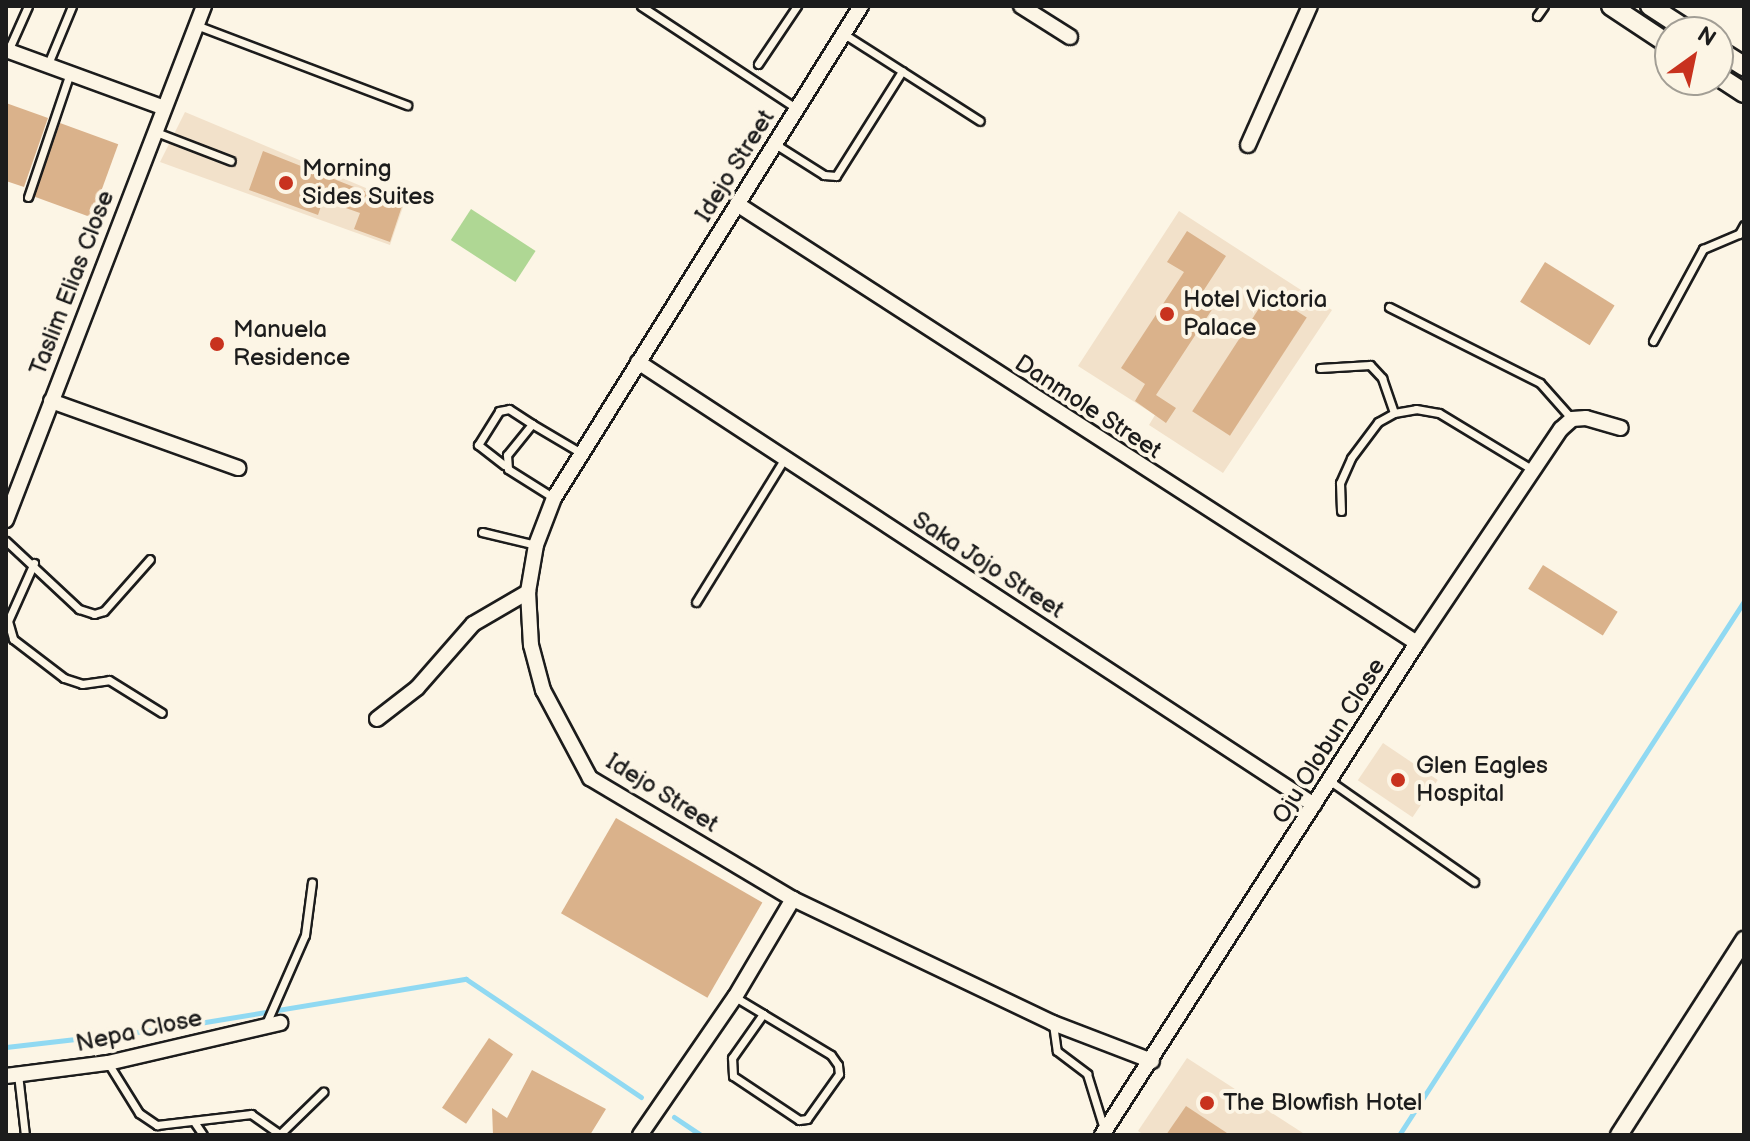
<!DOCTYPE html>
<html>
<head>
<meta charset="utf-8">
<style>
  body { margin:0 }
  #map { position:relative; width:1750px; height:1141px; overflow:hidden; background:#fcf5e5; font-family:"Balsamiq Sans",sans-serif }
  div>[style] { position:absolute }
  .built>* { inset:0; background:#f2e1ca; transform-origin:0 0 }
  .green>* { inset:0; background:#afd794; transform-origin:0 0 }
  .stream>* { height:5px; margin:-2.5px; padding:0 2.5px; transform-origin:2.5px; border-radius:2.5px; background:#90d9f2 }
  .building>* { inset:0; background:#dab28b; transform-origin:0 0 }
  .roads { filter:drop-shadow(2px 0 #1c1c1c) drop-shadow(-2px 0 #1c1c1c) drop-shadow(0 2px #1c1c1c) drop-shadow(0 -2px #1c1c1c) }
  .service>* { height:7px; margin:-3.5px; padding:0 3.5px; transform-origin:3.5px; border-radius:3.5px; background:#fcf5e5 }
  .minor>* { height:14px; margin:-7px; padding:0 7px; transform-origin:7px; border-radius:7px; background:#fcf5e5 }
  .tertiary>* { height:16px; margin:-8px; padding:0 8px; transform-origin:8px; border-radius:8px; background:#fcf5e5 }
  .secondary>* { height:18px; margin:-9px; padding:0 9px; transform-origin:9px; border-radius:9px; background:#fcf5e5 }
  .dots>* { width:22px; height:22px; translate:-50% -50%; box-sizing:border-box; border:4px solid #fcf5e5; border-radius:50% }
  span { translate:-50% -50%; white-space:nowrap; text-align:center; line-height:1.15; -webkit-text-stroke:8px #fcf5e5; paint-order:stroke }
  .street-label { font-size:24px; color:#1c1c1c }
  .poi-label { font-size:24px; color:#1c1c1c }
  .left { translate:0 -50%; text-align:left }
  .frame { position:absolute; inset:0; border:8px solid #1c1c1c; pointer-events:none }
  .north { position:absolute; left:1654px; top:16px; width:80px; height:80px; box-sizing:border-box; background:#fcf5e5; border:2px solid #a29e95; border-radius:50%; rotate:33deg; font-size:22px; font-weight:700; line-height:32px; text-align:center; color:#1c1c1c }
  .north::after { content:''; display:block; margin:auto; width:28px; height:36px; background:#c8321e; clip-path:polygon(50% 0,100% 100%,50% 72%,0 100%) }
</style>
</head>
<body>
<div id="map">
  <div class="built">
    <i style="clip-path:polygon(185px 112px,404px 204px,390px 245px,160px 162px)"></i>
    <i style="clip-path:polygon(1179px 211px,1332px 310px,1223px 473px,1149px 425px,1155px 415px,1078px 366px)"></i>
    <i style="left:1383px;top:743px;width:66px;height:45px;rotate:34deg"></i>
    <i style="clip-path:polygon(1187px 1058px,1306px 1135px,1144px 1135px,1138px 1131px)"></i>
  </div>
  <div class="green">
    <i style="left:471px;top:209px;width:77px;height:37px;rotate:33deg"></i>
  </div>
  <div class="stream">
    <i style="left:6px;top:1047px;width:164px;rotate:-6.6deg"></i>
    <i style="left:169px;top:1028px;width:301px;rotate:-9.4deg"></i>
    <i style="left:466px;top:979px;width:211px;rotate:34deg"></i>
    <i style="left:674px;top:1117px;width:32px;rotate:34deg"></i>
    <i style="left:1399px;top:1135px;width:636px;rotate:-57.13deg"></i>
  </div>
  <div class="building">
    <i style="clip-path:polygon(6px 103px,48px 118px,24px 187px,6px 181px)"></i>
    <i style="left:60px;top:123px;width:62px;height:78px;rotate:20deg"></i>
    <i style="clip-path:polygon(263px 151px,402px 206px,390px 242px,354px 229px,360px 213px,323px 200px,318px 215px,249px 190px)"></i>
    <i style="clip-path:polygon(1187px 231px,1226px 256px,1200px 296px,1215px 305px,1156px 395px,1176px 408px,1166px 423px,1135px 401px,1145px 384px,1121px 368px,1184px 272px,1167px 262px)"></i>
    <i style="left:1545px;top:262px;width:82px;height:47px;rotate:32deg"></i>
    <i style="left:1269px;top:293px;width:45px;height:141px;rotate:33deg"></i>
    <i style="left:1543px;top:565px;width:88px;height:28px;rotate:32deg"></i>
    <i style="left:616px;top:818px;width:169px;height:110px;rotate:30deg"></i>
    <i style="left:489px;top:1038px;width:29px;height:84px;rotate:34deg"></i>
    <i style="clip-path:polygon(532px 1070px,606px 1109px,590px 1135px,493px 1135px,492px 1108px,507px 1118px)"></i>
    <i style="clip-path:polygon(1186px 1106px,1230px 1135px,1166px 1135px)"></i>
  </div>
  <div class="roads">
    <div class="service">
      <i style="left:641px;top:6px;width:187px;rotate:33.4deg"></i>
      <i style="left:1537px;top:16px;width:12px;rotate:-55deg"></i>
      <i style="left:196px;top:25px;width:226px;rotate:20.8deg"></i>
      <i style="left:844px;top:34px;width:161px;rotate:32.6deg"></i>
      <i style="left:8px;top:51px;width:49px;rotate:-66deg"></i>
      <i style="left:48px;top:64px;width:63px;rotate:-67.5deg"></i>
      <i style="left:758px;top:64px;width:70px;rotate:-56.1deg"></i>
      <i style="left:156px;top:132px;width:80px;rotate:21.1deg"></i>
      <i style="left:775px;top:144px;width:58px;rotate:32.3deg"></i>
      <i style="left:824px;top:175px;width:12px;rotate:5deg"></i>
      <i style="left:836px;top:176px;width:124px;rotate:-57.8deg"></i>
      <i style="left:28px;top:197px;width:131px;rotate:-71.3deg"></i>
      <i style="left:1389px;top:307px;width:169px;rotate:26.7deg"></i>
      <i style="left:1540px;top:383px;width:48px;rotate:48.4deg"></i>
      <i style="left:1653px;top:341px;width:105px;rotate:-61.5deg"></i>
      <i style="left:1703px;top:249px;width:39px;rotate:-23deg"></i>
      <i style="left:1739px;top:234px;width:10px;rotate:-61deg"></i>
      <i style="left:1320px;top:368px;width:50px;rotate:-3.4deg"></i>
      <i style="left:1370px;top:365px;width:18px;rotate:47deg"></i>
      <i style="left:1382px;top:378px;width:37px;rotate:71deg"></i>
      <i style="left:504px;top:465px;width:33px;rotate:-142deg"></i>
      <i style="left:478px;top:445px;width:40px;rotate:-58deg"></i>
      <i style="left:499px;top:411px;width:10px;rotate:-11deg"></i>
      <i style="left:509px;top:409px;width:27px;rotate:33deg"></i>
      <i style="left:554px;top:498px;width:54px;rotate:-147.8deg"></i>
      <i style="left:508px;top:469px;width:14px;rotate:-94deg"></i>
      <i style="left:507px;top:455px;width:40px;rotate:-51deg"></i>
      <i style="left:532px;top:424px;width:57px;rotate:30.6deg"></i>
      <i style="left:1341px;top:511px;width:28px;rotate:-92deg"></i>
      <i style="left:1340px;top:483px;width:27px;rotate:-66deg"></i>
      <i style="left:1351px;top:458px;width:45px;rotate:-53.1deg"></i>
      <i style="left:1378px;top:422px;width:18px;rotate:-29deg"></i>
      <i style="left:1394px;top:413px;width:22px;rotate:-10deg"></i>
      <i style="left:1416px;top:409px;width:23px;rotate:10deg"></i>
      <i style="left:1439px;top:413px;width:110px;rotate:31.2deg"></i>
      <i style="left:482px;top:532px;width:56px;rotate:13.5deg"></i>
      <i style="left:6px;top:541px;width:100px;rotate:43deg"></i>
      <i style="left:79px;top:609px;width:16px;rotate:18deg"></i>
      <i style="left:94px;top:614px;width:10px;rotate:-17deg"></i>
      <i style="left:104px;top:611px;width:69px;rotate:-48.5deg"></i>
      <i style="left:34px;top:563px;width:64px;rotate:114.1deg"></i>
      <i style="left:8px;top:621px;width:19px;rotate:74deg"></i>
      <i style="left:13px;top:639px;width:64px;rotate:37.4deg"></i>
      <i style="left:64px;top:678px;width:19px;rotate:18deg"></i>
      <i style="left:82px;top:684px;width:27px;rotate:-8deg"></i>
      <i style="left:109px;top:680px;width:62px;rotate:31.9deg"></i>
      <i style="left:696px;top:602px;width:169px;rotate:-58.3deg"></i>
      <i style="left:1330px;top:781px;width:176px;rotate:35deg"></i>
      <i style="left:735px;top:997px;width:33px;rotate:31deg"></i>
      <i style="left:763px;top:1014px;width:79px;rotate:31.1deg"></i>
      <i style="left:831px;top:1055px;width:12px;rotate:55deg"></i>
      <i style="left:838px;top:1065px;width:9px;rotate:84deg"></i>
      <i style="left:839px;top:1074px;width:55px;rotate:125.4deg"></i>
      <i style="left:807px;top:1119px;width:8px;rotate:173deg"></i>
      <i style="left:799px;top:1120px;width:79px;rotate:-146.3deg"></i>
      <i style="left:733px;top:1076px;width:18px;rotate:-93deg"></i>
      <i style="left:732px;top:1058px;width:54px;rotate:-54.8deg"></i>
      <i style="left:1053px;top:1024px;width:27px;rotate:82deg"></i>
      <i style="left:1057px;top:1051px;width:38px;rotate:37deg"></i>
      <i style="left:1087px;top:1074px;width:58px;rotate:72.8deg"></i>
      <i style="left:265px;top:1026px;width:99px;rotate:-66.3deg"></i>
      <i style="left:305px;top:935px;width:53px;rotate:-82.5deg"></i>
      <i style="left:108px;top:1063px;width:59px;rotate:58.2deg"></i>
      <i style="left:139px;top:1113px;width:22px;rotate:34deg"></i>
      <i style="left:157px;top:1125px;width:95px;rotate:-6.7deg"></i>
      <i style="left:251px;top:1114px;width:35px;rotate:35deg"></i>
      <i style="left:18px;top:1074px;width:61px;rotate:83.5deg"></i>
      <i style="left:195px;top:1123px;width:14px;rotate:56deg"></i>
      <i style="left:279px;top:1135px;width:62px;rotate:-44.3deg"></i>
    </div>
    <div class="minor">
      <i style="left:861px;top:6px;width:580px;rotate:121.96deg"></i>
      <i style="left:554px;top:498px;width:50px;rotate:111deg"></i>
      <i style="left:536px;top:545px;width:48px;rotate:99.7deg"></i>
      <i style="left:528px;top:592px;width:53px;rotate:86.8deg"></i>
      <i style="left:531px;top:645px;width:47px;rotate:75.1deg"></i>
      <i style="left:543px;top:690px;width:100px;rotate:61.9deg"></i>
      <i style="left:590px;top:778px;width:236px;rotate:30.8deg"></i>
      <i style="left:793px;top:899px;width:288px;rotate:25.5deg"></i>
      <i style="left:1053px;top:1023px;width:106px;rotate:21deg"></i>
      <i style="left:1021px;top:6px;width:58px;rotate:32.3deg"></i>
      <i style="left:6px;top:50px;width:166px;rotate:20.1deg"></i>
      <i style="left:1248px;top:145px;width:152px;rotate:-66deg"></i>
      <i style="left:737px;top:204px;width:809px;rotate:32.85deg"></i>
      <i style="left:638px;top:362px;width:808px;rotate:33.24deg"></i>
      <i style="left:51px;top:401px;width:199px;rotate:19.7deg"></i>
      <i style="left:6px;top:520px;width:551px;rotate:-68.93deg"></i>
      <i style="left:377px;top:719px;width:51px;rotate:-37.8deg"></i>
      <i style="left:417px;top:688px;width:85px;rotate:-48.8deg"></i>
      <i style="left:473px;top:624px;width:64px;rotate:-30.2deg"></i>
      <i style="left:6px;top:1076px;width:103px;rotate:-7.3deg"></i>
      <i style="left:108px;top:1063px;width:177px;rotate:-13.1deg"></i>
      <i style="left:640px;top:1135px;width:168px;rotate:-55.5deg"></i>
      <i style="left:735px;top:997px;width:114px;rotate:-59.4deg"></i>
      <i style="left:1102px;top:1135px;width:584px;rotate:-57.37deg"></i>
      <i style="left:1417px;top:643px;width:258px;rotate:-56.1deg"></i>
      <i style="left:1561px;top:429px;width:15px;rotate:-42deg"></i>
      <i style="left:1572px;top:419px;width:14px;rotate:-4deg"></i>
      <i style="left:1586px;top:418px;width:36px;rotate:16deg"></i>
    </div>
    <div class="tertiary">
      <i style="left:1619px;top:1135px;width:232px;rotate:-57.3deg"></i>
    </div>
    <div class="secondary">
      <i style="left:1611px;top:6px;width:71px;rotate:33.5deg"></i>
      <i style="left:1650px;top:6px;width:48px;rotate:33deg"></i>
      <i style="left:1718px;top:50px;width:31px;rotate:32deg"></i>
      <i style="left:1718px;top:76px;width:31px;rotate:33deg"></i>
    </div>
  </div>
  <div class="dots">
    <i style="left:286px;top:183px;background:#c8321e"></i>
    <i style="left:1167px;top:314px;background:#c8321e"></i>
    <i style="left:217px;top:344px;background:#c8321e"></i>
    <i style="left:1398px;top:780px;background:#c8321e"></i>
    <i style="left:1207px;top:1103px;background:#c8321e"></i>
  </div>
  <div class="street-label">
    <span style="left:735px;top:166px;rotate:-58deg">Idejo Street</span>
    <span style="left:72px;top:283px;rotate:-69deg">Taslim Elias Close</span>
    <span style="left:1088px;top:407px;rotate:33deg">Danmole Street</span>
    <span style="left:988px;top:565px;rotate:33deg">Saka Jojo Street</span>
    <span style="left:1329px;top:741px;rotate:-58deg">Oju Olobun Close</span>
    <span style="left:662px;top:793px;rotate:32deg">Idejo Street</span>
    <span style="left:139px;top:1031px;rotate:-12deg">Nepa Close</span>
  </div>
  <div class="poi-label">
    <span class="left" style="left:302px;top:183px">Morning<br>Sides Suites</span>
    <span class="left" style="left:1183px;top:314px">Hotel Victoria<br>Palace</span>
    <span class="left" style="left:233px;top:344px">Manuela<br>Residence</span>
    <span class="left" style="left:1416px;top:780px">Glen Eagles<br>Hospital</span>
    <span class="left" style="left:1223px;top:1103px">The Blowfish Hotel</span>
  </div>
  <div class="frame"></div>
  <div class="north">N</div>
</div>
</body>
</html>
